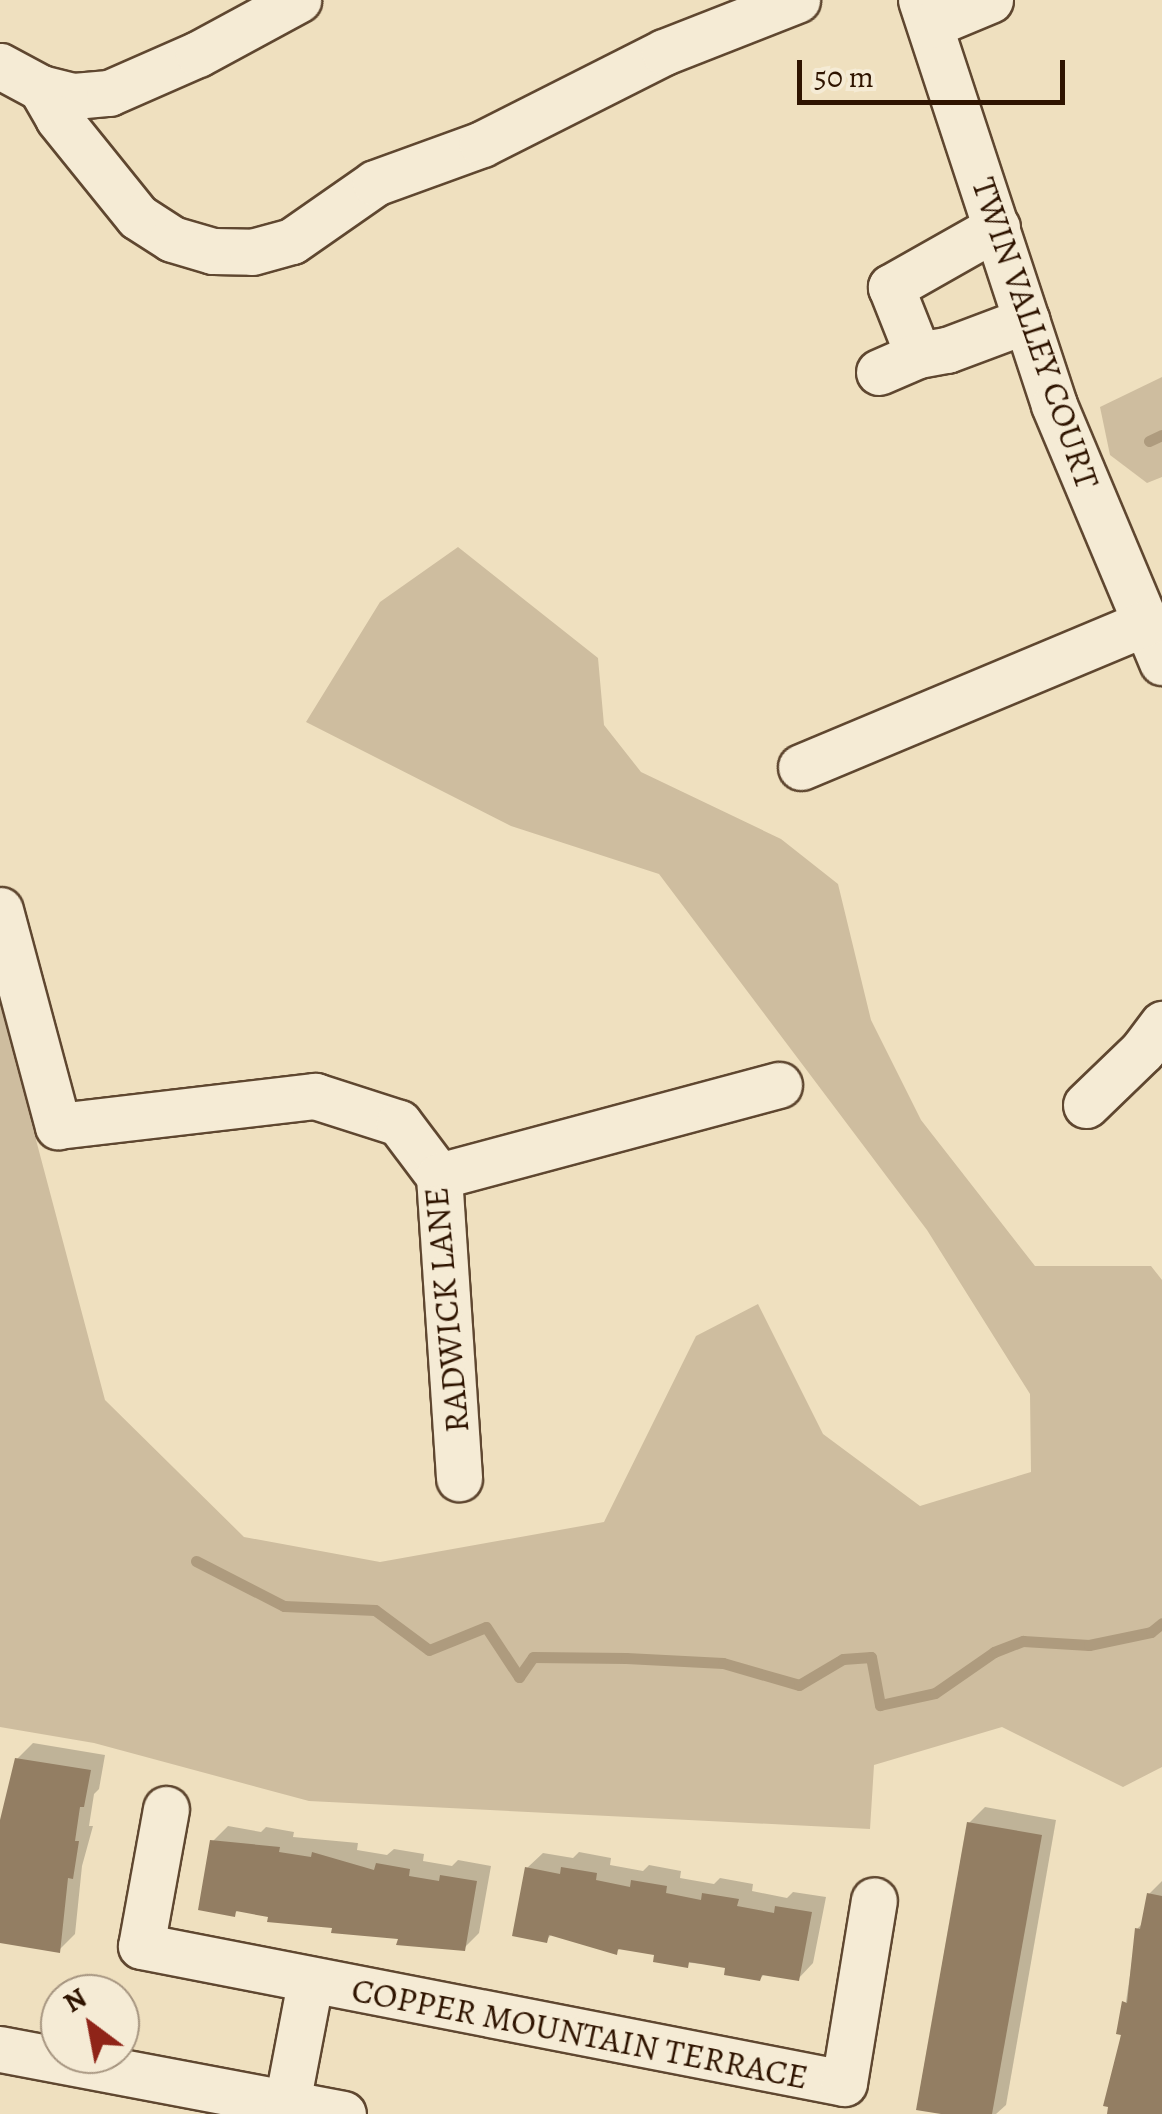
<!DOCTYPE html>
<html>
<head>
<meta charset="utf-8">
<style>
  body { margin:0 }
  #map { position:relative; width:1162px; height:2114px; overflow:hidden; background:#efe0bf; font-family:Alegreya,serif }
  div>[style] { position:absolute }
  .green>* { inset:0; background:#cebd9f }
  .shadow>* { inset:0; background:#0003 }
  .stream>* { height:11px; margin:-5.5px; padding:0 5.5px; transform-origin:5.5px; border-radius:5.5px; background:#ae9b7e }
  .building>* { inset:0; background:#937e63 }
  .roads { filter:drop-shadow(2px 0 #5f4730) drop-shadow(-2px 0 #5f4730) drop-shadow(0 2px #5f4730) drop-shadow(0 -2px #5f4730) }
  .minor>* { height:45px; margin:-22.5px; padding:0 22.5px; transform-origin:22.5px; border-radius:22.5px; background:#f5ebd5 }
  span { translate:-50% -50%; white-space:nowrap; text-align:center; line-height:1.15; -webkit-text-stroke:8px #f5ebd5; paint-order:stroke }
  .street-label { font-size:35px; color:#2f1400 }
  .north { position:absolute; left:40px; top:1974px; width:100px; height:100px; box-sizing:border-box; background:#f5ebd5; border:2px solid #a69580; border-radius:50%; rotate:328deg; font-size:28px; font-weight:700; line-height:40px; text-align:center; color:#2f1400 }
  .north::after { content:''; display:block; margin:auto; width:35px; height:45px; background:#8f2418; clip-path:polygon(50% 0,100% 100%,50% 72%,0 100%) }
  .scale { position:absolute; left:797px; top:60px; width:268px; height:45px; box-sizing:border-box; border:5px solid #2f1400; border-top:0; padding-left:12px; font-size:30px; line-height:35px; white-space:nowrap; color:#2f1400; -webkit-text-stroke:8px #f5ebd5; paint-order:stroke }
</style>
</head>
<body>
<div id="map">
  <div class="green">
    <i style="clip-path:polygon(1162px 377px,1162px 477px,1147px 483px,1110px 455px,1100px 407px)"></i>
    <i style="clip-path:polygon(458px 547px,598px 658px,604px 725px,641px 772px,781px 839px,838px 884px,871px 1020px,921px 1120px,1035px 1266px,1151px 1266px,1162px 1280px,1162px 1767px,1123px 1787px,1002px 1727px,874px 1765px,870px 1829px,309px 1801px,94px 1743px,0 1727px,0 1004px,105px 1400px,244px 1537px,380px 1562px,604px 1522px,696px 1336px,758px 1304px,823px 1434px,920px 1506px,1031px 1472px,1030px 1394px,927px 1230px,659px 874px,511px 826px,306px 722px,380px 602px)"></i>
  </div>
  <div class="shadow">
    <i style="clip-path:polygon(33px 1743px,105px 1755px,99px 1789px,94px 1794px,89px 1826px,93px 1826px,82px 1866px,75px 1934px,59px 1950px,0 1940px,0 1845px,17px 1759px)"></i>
    <i style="clip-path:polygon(985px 1807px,1056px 1820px,1006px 2105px,996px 2114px,955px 2114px,969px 1823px)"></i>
    <i style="clip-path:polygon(228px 1826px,261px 1832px,266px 1827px,294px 1832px,293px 1837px,358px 1843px,357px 1850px,387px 1855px,394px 1849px,424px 1854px,423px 1861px,452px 1866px,458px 1860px,491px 1866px,479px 1933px,464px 1948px,239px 1909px,234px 1914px,213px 1841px)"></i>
    <i style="clip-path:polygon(579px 1852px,611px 1858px,610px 1865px,643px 1871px,649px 1865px,681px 1871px,680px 1878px,714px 1884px,720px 1878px,753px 1884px,752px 1891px,787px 1898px,793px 1892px,826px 1897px,813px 1963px,798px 1979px,765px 1973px,760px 1979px,728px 1966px,656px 1960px,657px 1953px,622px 1947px,616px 1952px,552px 1934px,546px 1940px,527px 1868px,543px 1853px,573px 1858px)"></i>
    <i style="clip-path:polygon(1162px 1881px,1162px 2114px,1109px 2114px,1137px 1929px,1144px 1922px,1149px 1894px)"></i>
  </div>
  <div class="stream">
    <i style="left:1149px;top:441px;width:14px;rotate:-25deg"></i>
    <i style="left:196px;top:1561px;width:99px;rotate:27.1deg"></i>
    <i style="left:284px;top:1606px;width:91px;rotate:2.5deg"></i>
    <i style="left:375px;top:1610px;width:67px;rotate:36.5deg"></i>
    <i style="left:429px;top:1650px;width:61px;rotate:-22deg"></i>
    <i style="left:486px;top:1627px;width:60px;rotate:56.6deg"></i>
    <i style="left:519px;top:1677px;width:24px;rotate:-55deg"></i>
    <i style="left:533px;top:1657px;width:93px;rotate:0.6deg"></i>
    <i style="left:626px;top:1658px;width:97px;rotate:3deg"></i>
    <i style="left:723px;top:1663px;width:79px;rotate:16.1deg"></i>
    <i style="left:799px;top:1685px;width:51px;rotate:-30.6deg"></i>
    <i style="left:843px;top:1659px;width:28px;rotate:-4deg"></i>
    <i style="left:871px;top:1657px;width:49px;rotate:79.4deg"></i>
    <i style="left:880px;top:1705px;width:56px;rotate:-12.3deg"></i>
    <i style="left:935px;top:1693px;width:72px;rotate:-34.8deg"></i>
    <i style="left:994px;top:1652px;width:31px;rotate:-21deg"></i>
    <i style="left:1023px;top:1641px;width:66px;rotate:3.5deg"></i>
    <i style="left:1089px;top:1645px;width:63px;rotate:-11.8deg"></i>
    <i style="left:1151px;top:1632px;width:14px;rotate:-39deg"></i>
  </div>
  <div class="building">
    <i style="clip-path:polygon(15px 1758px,91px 1770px,84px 1807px,80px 1807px,75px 1841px,79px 1841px,73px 1879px,68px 1878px,60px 1953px,0 1943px,0 1820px)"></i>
    <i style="clip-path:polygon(967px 1822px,1042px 1835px,992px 2114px,941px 2114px,916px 2110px)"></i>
    <i style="clip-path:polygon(210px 1840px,280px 1847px,279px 1852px,311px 1857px,312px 1852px,374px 1870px,376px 1863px,410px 1869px,409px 1876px,439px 1881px,440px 1875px,477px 1881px,465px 1951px,396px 1945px,398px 1939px,331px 1933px,332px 1928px,267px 1922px,268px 1917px,236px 1911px,235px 1917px,198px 1910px)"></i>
    <i style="clip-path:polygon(525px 1867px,560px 1874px,561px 1867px,597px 1873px,596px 1880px,630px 1887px,631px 1880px,667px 1886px,666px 1893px,701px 1900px,702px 1893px,739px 1899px,737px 1906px,774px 1913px,775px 1906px,812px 1912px,799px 1981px,762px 1975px,760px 1981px,724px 1975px,725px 1968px,689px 1962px,688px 1968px,653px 1962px,654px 1955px,618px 1949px,617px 1955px,549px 1935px,547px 1943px,512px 1936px)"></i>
    <i style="clip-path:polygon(1147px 1893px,1162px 1896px,1162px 2114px,1107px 2114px,1108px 2107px,1103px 2106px,1121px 2035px,1116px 2034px,1122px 2001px,1127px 2003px,1135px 1928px,1140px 1929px)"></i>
  </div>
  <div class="roads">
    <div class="minor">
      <i style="left:921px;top:0;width:426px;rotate:71.8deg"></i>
      <i style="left:1054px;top:405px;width:279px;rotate:67.2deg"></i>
      <i style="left:930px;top:25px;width:65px;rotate:-22.6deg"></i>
      <i style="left:0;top:66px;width:47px;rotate:28.2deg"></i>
      <i style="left:41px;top:88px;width:34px;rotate:14deg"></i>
      <i style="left:74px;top:96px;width:35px;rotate:-5deg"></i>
      <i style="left:109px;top:93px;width:97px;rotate:-23.7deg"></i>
      <i style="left:198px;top:54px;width:114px;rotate:-28.4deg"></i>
      <i style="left:41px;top:88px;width:34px;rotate:60deg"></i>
      <i style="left:58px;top:118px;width:127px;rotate:51.1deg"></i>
      <i style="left:138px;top:217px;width:40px;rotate:32.9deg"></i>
      <i style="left:172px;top:239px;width:43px;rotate:16.3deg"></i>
      <i style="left:213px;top:251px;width:39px;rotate:1deg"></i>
      <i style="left:252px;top:252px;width:41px;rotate:-15.4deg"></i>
      <i style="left:292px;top:241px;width:101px;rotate:-34.9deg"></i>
      <i style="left:375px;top:183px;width:114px;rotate:-20deg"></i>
      <i style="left:482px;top:144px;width:204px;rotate:-26.8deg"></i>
      <i style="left:664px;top:52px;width:143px;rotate:-21.4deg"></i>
      <i style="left:997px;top:227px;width:122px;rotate:150.5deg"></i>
      <i style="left:891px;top:287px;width:73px;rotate:68.3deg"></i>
      <i style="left:918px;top:355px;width:29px;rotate:-10deg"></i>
      <i style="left:947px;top:350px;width:85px;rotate:-20.6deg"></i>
      <i style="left:879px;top:372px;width:43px;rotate:-23.6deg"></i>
      <i style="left:801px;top:767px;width:373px;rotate:-22.7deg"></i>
      <i style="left:0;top:910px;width:224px;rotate:75deg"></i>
      <i style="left:58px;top:1126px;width:259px;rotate:-6.7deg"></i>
      <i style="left:315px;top:1096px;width:88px;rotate:17.8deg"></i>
      <i style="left:399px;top:1123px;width:66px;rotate:53deg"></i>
      <i style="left:439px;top:1176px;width:303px;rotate:86.2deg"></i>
      <i style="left:1086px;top:1105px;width:78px;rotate:-44deg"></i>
      <i style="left:1142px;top:1051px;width:34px;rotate:-53deg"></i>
      <i style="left:439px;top:1176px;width:352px;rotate:-15deg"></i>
      <i style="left:166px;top:1809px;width:139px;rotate:100.3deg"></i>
      <i style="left:141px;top:1946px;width:716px;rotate:11.03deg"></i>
      <i style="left:844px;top:2083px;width:185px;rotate:-80.7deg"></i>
      <i style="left:0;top:2049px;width:349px;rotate:10.7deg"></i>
      <i style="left:287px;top:2103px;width:123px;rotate:-79.2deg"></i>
    </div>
  </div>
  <div class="street-label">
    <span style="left:1036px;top:333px;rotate:71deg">TWIN VALLEY COURT</span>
    <span style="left:446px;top:1310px;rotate:-95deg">RADWICK LANE</span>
    <span style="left:580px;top:2033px;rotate:11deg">COPPER MOUNTAIN TERRACE</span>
  </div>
  <div class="north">N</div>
  <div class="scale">50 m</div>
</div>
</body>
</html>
